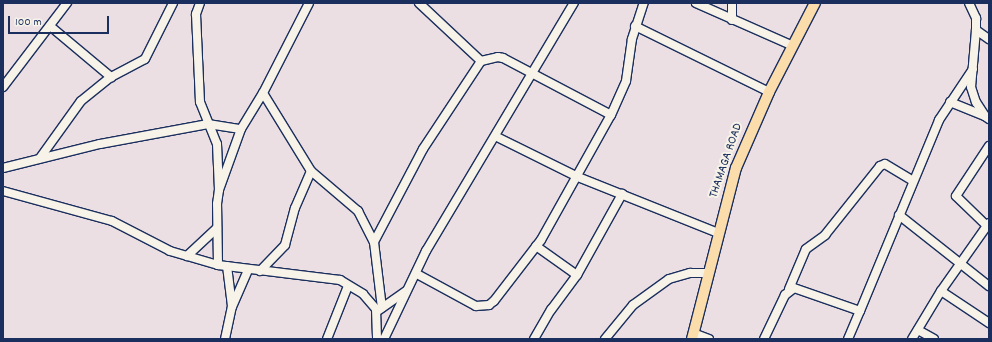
<!DOCTYPE html>
<html>
<head>
<meta charset="utf-8">
<style>
  body { margin:0 }
  #map { position:relative; width:992px; height:342px; overflow:hidden; background:#ebdfe4; font-family:Dekko,sans-serif }
  div>[style] { position:absolute }
  .roads { filter:drop-shadow(1px 0 #1b2f5e) drop-shadow(-1px 0 #1b2f5e) drop-shadow(0 1px #1b2f5e) drop-shadow(0 -1px #1b2f5e) }
  .minor>* { height:8px; margin:-4px; padding:0 4px; transform-origin:4px; border-radius:4px; background:#f7f3e8 }
  .major>* { height:10px; margin:-5px; padding:0 5px; transform-origin:5px; border-radius:5px; background:#fbddab }
  span { translate:-50% -50%; white-space:nowrap; text-align:center; line-height:1.15; -webkit-text-stroke:4px #f7f3e8; paint-order:stroke }
  .street-label { font-size:13px; color:#1b2f5e }
  .frame { position:absolute; inset:0; border:4px solid #1b2f5e; pointer-events:none }
  .scale { position:absolute; left:8px; top:16px; width:101px; height:18px; box-sizing:border-box; border:2px solid #1b2f5e; border-top:0; padding-left:5px; font-size:12px; line-height:14px; white-space:nowrap; color:#1b2f5e; -webkit-text-stroke:3px #f7f3e8; paint-order:stroke }
</style>
</head>
<body>
<div id="map">
  <div class="roads">
    <div class="minor">
      <i style="left:200px;top:3px;width:12px;rotate:110deg"></i>
      <i style="left:196px;top:14px;width:88px;rotate:87.4deg"></i>
      <i style="left:200px;top:102px;width:45px;rotate:68deg"></i>
      <i style="left:217px;top:144px;width:46px;rotate:87.5deg"></i>
      <i style="left:419px;top:3px;width:85px;rotate:43.1deg"></i>
      <i style="left:481px;top:61px;width:17px;rotate:-13deg"></i>
      <i style="left:498px;top:57px;width:5px;rotate:11deg"></i>
      <i style="left:503px;top:58px;width:122px;rotate:27.8deg"></i>
      <i style="left:696px;top:3px;width:106px;rotate:23.9deg"></i>
      <i style="left:969px;top:3px;width:17px;rotate:65deg"></i>
      <i style="left:976px;top:18px;width:12px;rotate:90deg"></i>
      <i style="left:976px;top:30px;width:57px;rotate:95deg"></i>
      <i style="left:971px;top:87px;width:16px;rotate:72deg"></i>
      <i style="left:976px;top:102px;width:17px;rotate:57deg"></i>
      <i style="left:985px;top:116px;width:5px;rotate:37deg"></i>
      <i style="left:732px;top:20px;width:17px;rotate:-90deg"></i>
      <i style="left:50px;top:26px;width:80px;rotate:39.9deg"></i>
      <i style="left:635px;top:26px;width:149px;rotate:26.2deg"></i>
      <i style="left:976px;top:30px;width:16px;rotate:35deg"></i>
      <i style="left:3px;top:87px;width:106px;rotate:-52.7deg"></i>
      <i style="left:263px;top:93px;width:92px;rotate:58.4deg"></i>
      <i style="left:311px;top:171px;width:62px;rotate:40.4deg"></i>
      <i style="left:358px;top:211px;width:35px;rotate:63deg"></i>
      <i style="left:374px;top:242px;width:66px;rotate:83.1deg"></i>
      <i style="left:950px;top:102px;width:38px;rotate:22deg"></i>
      <i style="left:497px;top:137px;width:90px;rotate:26.3deg"></i>
      <i style="left:578px;top:177px;width:151px;rotate:21.8deg"></i>
      <i style="left:40px;top:158px;width:70px;rotate:-54.3deg"></i>
      <i style="left:81px;top:101px;width:38px;rotate:-39deg"></i>
      <i style="left:111px;top:77px;width:38px;rotate:-28deg"></i>
      <i style="left:145px;top:59px;width:63px;rotate:-63.4deg"></i>
      <i style="left:3px;top:168px;width:100px;rotate:-13.9deg"></i>
      <i style="left:100px;top:144px;width:110px;rotate:-10.5deg"></i>
      <i style="left:208px;top:124px;width:33px;rotate:9deg"></i>
      <i style="left:3px;top:191px;width:113px;rotate:15.4deg"></i>
      <i style="left:112px;top:221px;width:65px;rotate:27.3deg"></i>
      <i style="left:170px;top:251px;width:50px;rotate:16.3deg"></i>
      <i style="left:218px;top:265px;width:123px;rotate:7deg"></i>
      <i style="left:340px;top:280px;width:27px;rotate:31deg"></i>
      <i style="left:363px;top:294px;width:20px;rotate:49deg"></i>
      <i style="left:376px;top:309px;width:30px;rotate:88deg"></i>
      <i style="left:899px;top:215px;width:115px;rotate:38.3deg"></i>
      <i style="left:987px;top:226px;width:43px;rotate:-135.9deg"></i>
      <i style="left:956px;top:196px;width:60px;rotate:-56.6deg"></i>
      <i style="left:374px;top:242px;width:105px;rotate:-62.2deg"></i>
      <i style="left:423px;top:149px;width:105px;rotate:-56.6deg"></i>
      <i style="left:536px;top:246px;width:50px;rotate:35.3deg"></i>
      <i style="left:187px;top:256px;width:41px;rotate:-43deg"></i>
      <i style="left:218px;top:265px;width:61px;rotate:-90.9deg"></i>
      <i style="left:217px;top:204px;width:14px;rotate:-82deg"></i>
      <i style="left:219px;top:190px;width:65px;rotate:-70.2deg"></i>
      <i style="left:241px;top:129px;width:42px;rotate:-58.6deg"></i>
      <i style="left:263px;top:93px;width:101px;rotate:-62.9deg"></i>
      <i style="left:227px;top:266px;width:40px;rotate:82.9deg"></i>
      <i style="left:260px;top:271px;width:36px;rotate:-46deg"></i>
      <i style="left:285px;top:245px;width:38px;rotate:-75deg"></i>
      <i style="left:295px;top:208px;width:40px;rotate:-66.6deg"></i>
      <i style="left:417px;top:274px;width:67px;rotate:28.5deg"></i>
      <i style="left:476px;top:306px;width:13px;rotate:-4deg"></i>
      <i style="left:489px;top:305px;width:6px;rotate:-39deg"></i>
      <i style="left:494px;top:301px;width:77px;rotate:-52.4deg"></i>
      <i style="left:541px;top:240px;width:143px;rotate:-60.8deg"></i>
      <i style="left:611px;top:115px;width:37px;rotate:-66deg"></i>
      <i style="left:626px;top:81px;width:42px;rotate:-81.9deg"></i>
      <i style="left:632px;top:39px;width:38px;rotate:-72deg"></i>
      <i style="left:789px;top:289px;width:43px;rotate:-67deg"></i>
      <i style="left:806px;top:249px;width:24px;rotate:-36deg"></i>
      <i style="left:825px;top:235px;width:88px;rotate:-51.4deg"></i>
      <i style="left:880px;top:166px;width:5px;rotate:-22deg"></i>
      <i style="left:885px;top:164px;width:33px;rotate:31deg"></i>
      <i style="left:941px;top:291px;width:58px;rotate:33.7deg"></i>
      <i style="left:379px;top:310px;width:33px;rotate:-35deg"></i>
      <i style="left:918px;top:330px;width:18px;rotate:29deg"></i>
      <i style="left:693px;top:333px;width:17px;rotate:21deg"></i>
      <i style="left:225px;top:339px;width:33px;rotate:-78deg"></i>
      <i style="left:232px;top:307px;width:40px;rotate:-66.6deg"></i>
      <i style="left:327px;top:339px;width:57px;rotate:-68.4deg"></i>
      <i style="left:384px;top:339px;width:98px;rotate:-64.5deg"></i>
      <i style="left:426px;top:251px;width:289px;rotate:-59.2deg"></i>
      <i style="left:534px;top:339px;width:34px;rotate:-60deg"></i>
      <i style="left:551px;top:310px;width:44px;rotate:-53.4deg"></i>
      <i style="left:577px;top:275px;width:93px;rotate:-60.9deg"></i>
      <i style="left:605px;top:339px;width:44px;rotate:-50.5deg"></i>
      <i style="left:633px;top:305px;width:44px;rotate:-35.8deg"></i>
      <i style="left:669px;top:279px;width:22px;rotate:-16deg"></i>
      <i style="left:690px;top:273px;width:18px"></i>
      <i style="left:764px;top:339px;width:49px;rotate:-64.5deg"></i>
      <i style="left:785px;top:295px;width:11px;rotate:-38deg"></i>
      <i style="left:794px;top:288px;width:70px;rotate:19.2deg"></i>
      <i style="left:860px;top:311px;width:207px;rotate:-67.5deg"></i>
      <i style="left:939px;top:120px;width:61px;rotate:-56.3deg"></i>
      <i style="left:848px;top:339px;width:30px;rotate:-67deg"></i>
      <i style="left:912px;top:339px;width:56px;rotate:-58.9deg"></i>
      <i style="left:941px;top:291px;width:83px;rotate:-54.8deg"></i>
    </div>
    <div class="major">
      <i style="left:692px;top:339px;width:177px;rotate:-75.6deg"></i>
      <i style="left:736px;top:168px;width:83px;rotate:-66.5deg"></i>
      <i style="left:769px;top:92px;width:100px;rotate:-62.7deg"></i>
    </div>
  </div>
  <div class="street-label">
    <span style="left:727px;top:161px;rotate:-71deg">THAMAGA ROAD</span>
  </div>
  <div class="frame"></div>
  <div class="scale">100 m</div>
</div>
</body>
</html>
